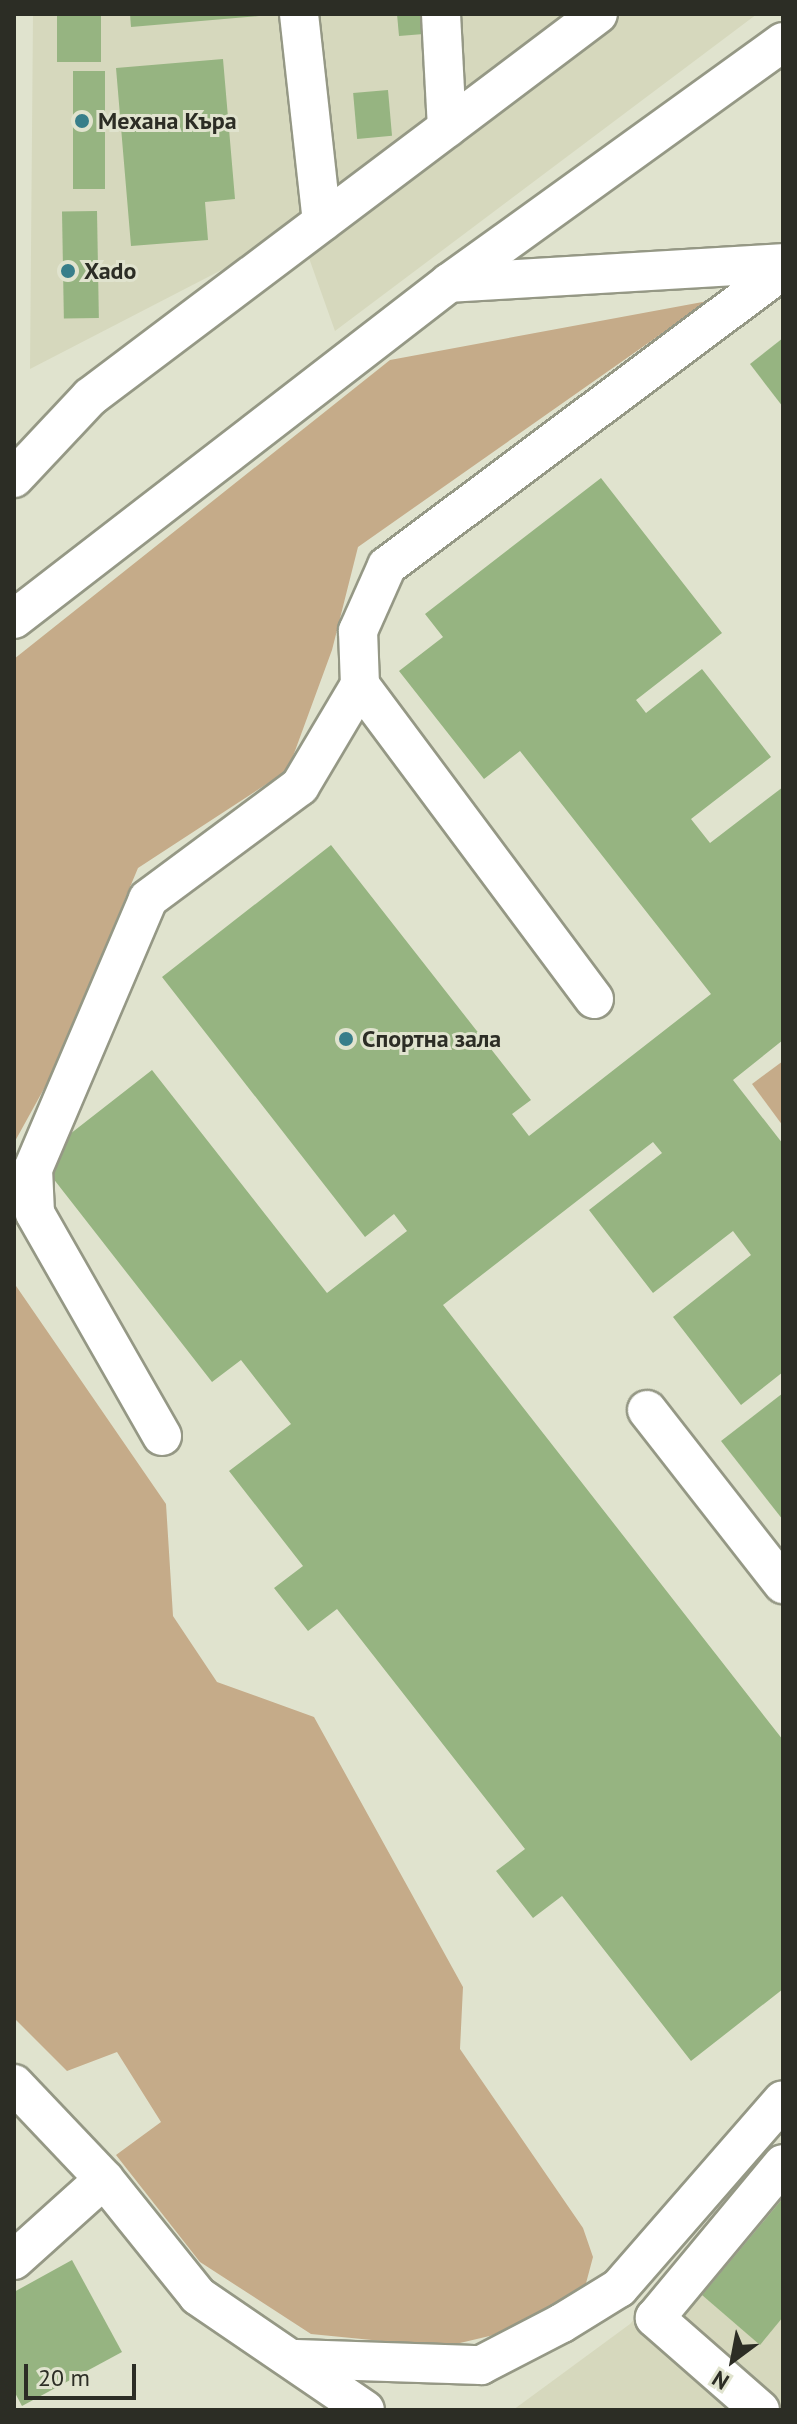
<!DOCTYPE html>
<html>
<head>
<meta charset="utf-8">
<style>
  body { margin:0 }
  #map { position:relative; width:797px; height:2424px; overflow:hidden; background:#e0e3ce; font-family:"PT Sans",sans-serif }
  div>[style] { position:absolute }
  .built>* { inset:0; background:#d6d8bd }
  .green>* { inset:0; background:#c5ab89 }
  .building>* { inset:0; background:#96b481; transform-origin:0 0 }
  .roads { filter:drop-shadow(2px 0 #959885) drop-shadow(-2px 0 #959885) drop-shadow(0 2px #959885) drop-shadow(0 -2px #959885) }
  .minor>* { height:38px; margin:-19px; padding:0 19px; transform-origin:19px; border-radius:19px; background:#fff }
  .dots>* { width:22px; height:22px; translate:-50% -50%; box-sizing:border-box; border:4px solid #e0e3ce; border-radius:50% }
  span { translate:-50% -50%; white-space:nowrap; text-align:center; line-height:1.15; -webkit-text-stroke:6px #e0e3ce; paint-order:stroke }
  .poi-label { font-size:24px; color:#2c2d25; font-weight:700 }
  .left { translate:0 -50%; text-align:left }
  .frame { position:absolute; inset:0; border:16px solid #2c2d25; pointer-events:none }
  .north { position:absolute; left:693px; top:2320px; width:80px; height:80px; -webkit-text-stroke:6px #e0e3ce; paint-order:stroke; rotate:212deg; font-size:22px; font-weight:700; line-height:32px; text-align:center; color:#2c2d25 }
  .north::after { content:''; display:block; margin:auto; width:28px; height:36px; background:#2c2d25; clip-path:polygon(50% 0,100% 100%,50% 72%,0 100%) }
  .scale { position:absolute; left:24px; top:2364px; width:112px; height:36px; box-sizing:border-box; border:4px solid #2c2d25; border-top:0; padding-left:10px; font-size:24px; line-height:28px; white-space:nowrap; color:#2c2d25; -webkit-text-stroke:6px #e0e3ce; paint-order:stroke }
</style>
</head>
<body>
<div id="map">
  <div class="built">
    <i style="clip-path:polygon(33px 14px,757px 14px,335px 331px,299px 230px,30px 369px)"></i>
    <i style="clip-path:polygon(783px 2144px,783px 2410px,513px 2410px,630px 2324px)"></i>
  </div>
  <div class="green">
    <i style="clip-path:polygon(708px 301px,358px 547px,332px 650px,288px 770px,138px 868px,51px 1076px,14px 1143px,14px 659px,390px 360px)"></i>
    <i style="clip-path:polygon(783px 1061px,783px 1126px,752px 1084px)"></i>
    <i style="clip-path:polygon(14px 1283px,166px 1504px,173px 1616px,217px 1682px,314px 1717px,463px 1987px,460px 2049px,583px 2228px,593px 2257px,585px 2287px,498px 2334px,443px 2347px,311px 2334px,200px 2262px,116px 2155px,161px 2122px,117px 2052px,67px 2071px,14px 2018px)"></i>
  </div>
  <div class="building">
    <i style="left:57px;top:14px;width:44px;height:48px"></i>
    <i style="clip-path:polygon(130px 14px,259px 14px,259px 16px,131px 27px)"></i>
    <i style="clip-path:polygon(397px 14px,435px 14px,436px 33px,399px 36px)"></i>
    <i style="clip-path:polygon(223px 59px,235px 199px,205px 202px,208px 240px,131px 246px,116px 68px)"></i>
    <i style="left:73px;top:71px;width:32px;height:118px"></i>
    <i style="left:388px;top:90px;width:46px;height:35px;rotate:85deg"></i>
    <i style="left:97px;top:211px;width:107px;height:35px;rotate:89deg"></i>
    <i style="clip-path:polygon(783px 338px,783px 407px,750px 364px)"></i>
    <i style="clip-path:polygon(601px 478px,722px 633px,636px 700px,646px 713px,702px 669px,771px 757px,691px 819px,710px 843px,783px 787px,783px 1040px,733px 1080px,783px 1144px,783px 1372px,741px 1405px,673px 1317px,751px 1255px,733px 1231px,653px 1293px,589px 1210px,662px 1153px,653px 1142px,443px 1305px,783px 1740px,783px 1989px,691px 2061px,562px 1896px,533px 1918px,496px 1871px,525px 1849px,337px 1609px,308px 1631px,274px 1588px,303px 1566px,229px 1471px,291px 1424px,241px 1360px,212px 1382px,38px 1159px,152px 1070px,327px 1293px,407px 1231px,394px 1214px,365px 1237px,162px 977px,331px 845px,531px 1100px,512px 1114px,529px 1136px,711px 994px,520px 751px,484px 779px,399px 671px,443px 637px,425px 614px)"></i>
    <i style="clip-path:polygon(783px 1393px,783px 1520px,721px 1441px)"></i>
    <i style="clip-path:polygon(783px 2198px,783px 2317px,760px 2345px,702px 2295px)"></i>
    <i style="clip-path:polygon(72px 2260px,122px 2352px,22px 2406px,14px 2391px,14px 2292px)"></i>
  </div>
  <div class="roads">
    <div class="minor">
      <i style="left:299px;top:14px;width:209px;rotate:83.7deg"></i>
      <i style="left:441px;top:14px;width:114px;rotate:87deg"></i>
      <i style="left:449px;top:283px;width:335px;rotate:-3.4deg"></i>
      <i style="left:14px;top:478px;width:111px;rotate:-46.8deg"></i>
      <i style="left:90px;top:397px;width:636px;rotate:-37.01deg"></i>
      <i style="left:14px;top:619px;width:550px;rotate:-37.68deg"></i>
      <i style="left:449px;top:283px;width:412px;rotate:-35.8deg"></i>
      <i style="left:594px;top:999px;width:392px;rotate:-126.7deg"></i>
      <i style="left:360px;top:685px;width:54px;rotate:-92.1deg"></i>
      <i style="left:358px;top:631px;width:71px;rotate:-66deg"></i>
      <i style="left:387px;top:566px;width:494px;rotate:-36.8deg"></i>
      <i style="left:647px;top:1410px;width:221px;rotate:52deg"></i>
      <i style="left:162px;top:1436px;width:257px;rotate:-119.7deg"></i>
      <i style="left:35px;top:1213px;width:44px;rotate:-92.6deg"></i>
      <i style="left:33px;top:1169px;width:293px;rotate:-66.9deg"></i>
      <i style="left:148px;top:899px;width:189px;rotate:-36.6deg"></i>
      <i style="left:300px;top:786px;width:117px;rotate:-59.3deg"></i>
      <i style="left:14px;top:2084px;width:131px;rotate:46.5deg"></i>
      <i style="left:104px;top:2179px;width:150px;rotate:51.2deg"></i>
      <i style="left:198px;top:2296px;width:202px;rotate:34.3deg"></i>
      <i style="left:14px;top:2260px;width:121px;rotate:-42deg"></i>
      <i style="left:296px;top:2359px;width:185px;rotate:1.9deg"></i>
      <i style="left:481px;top:2365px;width:91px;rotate:-27.4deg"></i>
      <i style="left:562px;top:2323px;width:67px;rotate:-31.6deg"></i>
      <i style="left:619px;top:2288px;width:249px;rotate:-48.9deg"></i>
      <i style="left:760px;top:2410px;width:140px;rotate:-138.8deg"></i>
      <i style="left:655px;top:2318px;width:200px;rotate:-50.3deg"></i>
    </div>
  </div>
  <div class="dots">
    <i style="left:82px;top:121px;background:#387e8a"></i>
    <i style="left:68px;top:271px;background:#387e8a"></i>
    <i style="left:346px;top:1039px;background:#387e8a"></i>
  </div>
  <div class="poi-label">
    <span class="left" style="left:98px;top:121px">Механа Къра</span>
    <span class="left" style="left:84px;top:271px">Xado</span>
    <span class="left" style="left:362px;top:1039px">Спортна зала</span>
  </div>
  <div class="frame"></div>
  <div class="north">N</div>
  <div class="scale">20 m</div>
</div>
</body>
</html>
